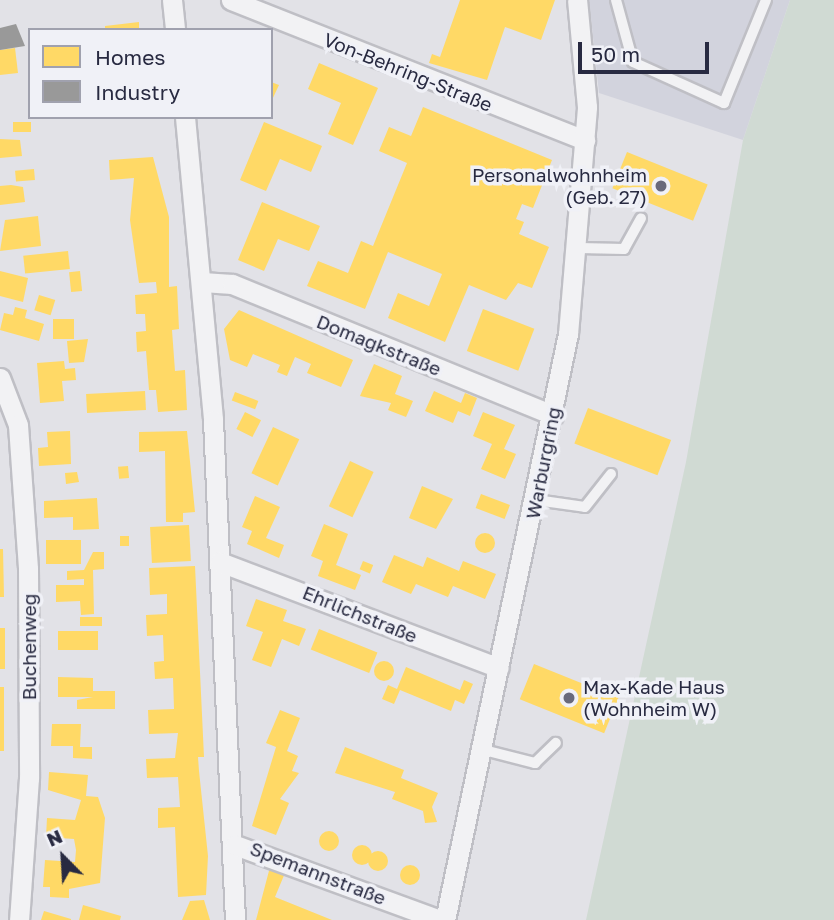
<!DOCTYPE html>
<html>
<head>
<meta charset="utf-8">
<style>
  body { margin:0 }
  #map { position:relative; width:834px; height:920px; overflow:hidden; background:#e2e2e7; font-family:"Golos Text",sans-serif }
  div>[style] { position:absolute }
  .built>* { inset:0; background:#d2d3dd }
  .green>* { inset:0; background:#d0dad3 }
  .homes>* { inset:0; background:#ffd966; transform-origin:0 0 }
  .round { border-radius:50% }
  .industry>* { inset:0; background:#999 }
  .roads { filter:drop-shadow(2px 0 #bfbfc5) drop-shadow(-2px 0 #bfbfc5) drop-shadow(0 2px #bfbfc5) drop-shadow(0 -2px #bfbfc5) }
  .service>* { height:10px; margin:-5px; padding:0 5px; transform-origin:5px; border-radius:5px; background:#f2f2f4 }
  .minor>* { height:19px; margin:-9.5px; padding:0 9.5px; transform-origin:9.5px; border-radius:9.5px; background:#f2f2f4 }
  .dots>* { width:19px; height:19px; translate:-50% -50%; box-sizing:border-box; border:4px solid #f0f1f7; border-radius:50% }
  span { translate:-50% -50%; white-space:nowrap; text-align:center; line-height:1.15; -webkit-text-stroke:7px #f0f1f7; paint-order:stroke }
  .street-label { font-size:19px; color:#282a41 }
  .poi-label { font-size:19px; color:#282a41 }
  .right { translate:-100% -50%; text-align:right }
  .left { translate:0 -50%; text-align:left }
  .legend { position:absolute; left:28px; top:28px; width:245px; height:91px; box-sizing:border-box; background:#f0f1f7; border:2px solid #a0a1ae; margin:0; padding:9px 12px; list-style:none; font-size:21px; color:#282a41 }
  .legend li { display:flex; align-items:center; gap:14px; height:35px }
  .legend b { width:35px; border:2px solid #a0a1ae }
  .north { position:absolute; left:28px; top:822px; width:70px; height:70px; -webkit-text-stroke:5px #f0f1f7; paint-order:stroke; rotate:336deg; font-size:19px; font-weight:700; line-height:28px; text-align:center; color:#282a41 }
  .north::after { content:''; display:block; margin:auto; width:24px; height:32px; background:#282a41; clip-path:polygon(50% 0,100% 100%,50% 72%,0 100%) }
  .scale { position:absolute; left:578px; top:42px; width:131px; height:32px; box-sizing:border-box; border:4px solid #282a41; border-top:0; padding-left:9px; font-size:21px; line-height:24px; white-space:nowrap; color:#282a41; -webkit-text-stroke:5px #f0f1f7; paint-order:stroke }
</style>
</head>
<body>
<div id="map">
  <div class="built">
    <i style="clip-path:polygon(589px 0,790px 0,743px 140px,599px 93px)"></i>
  </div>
  <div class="green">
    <i style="clip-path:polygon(790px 0,834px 0,834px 920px,586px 920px,686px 462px,743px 140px)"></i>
  </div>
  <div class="homes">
    <i style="clip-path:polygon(460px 0,555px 0,541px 40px,505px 27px,487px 80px,429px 63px,432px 54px,440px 57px)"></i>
    <i style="clip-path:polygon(139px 22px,139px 30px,105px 30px,105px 26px)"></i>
    <i style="clip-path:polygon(15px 48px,18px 73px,0 75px,0 50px)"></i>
    <i style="clip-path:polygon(319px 63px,378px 88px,353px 145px,328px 134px,341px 103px,308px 89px)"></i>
    <i style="clip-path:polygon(271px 82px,279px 85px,271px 102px)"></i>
    <i style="clip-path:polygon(423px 107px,552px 160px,533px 208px,522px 204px,516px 219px,524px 222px,519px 234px,549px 247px,532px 288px,518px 283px,506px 300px,469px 285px,445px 342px,388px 318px,398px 293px,429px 306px,442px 274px,388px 252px,365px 309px,307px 286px,318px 261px,348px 273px,361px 241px,373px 246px,407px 163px,379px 151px,389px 127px,411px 136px)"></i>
    <i style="left:31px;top:122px;width:10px;height:18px;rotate:90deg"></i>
    <i style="clip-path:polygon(264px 122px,322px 146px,311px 172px,280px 159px,266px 191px,240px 180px)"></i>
    <i style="clip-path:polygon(0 139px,20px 140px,22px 156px,0 158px)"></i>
    <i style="left:627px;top:152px;width:87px;height:39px;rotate:22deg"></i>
    <i style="clip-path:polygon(153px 157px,169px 217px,169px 287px,177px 286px,179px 329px,172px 330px,175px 371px,185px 370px,187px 410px,158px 412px,156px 390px,149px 390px,146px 351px,137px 352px,136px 332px,146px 331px,145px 314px,136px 314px,135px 295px,157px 293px,156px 282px,139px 283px,130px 220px,134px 178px,110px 180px,109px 160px)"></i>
    <i style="left:34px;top:169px;width:11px;height:19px;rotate:85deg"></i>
    <i style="clip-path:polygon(11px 185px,23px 187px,25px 202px,0 205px,0 186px)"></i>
    <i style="clip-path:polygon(262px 202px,320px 226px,309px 251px,278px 239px,264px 271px,238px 260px)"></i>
    <i style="clip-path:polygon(38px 216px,41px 246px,0 251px,5px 220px)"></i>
    <i style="left:68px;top:251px;width:18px;height:45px;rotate:84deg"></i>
    <i style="clip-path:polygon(0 271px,28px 278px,23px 302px,0 296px)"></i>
    <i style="left:80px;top:271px;width:20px;height:11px;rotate:84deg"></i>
    <i style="left:39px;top:295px;width:17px;height:16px;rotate:17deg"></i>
    <i style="clip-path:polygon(15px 307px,27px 310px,25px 318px,44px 324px,39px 341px,0 330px,4px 313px,13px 315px)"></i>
    <i style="left:483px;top:309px;width:55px;height:45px;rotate:21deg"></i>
    <i style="clip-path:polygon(239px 310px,353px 360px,341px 387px,307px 373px,311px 364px,295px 357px,287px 376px,277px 372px,280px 365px,253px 354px,247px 367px,230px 360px,224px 329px)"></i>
    <i style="left:53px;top:319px;width:21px;height:20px"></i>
    <i style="clip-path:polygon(88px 339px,84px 362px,69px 363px,67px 341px)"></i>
    <i style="clip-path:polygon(64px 361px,65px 369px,75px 368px,76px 380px,62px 381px,64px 401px,40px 403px,37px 363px)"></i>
    <i style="clip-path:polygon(374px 364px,402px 376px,395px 394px,413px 401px,406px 417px,388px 410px,391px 403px,360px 396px)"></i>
    <i style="left:145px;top:391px;width:19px;height:59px;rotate:87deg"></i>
    <i style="clip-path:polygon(434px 391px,461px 403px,465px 393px,477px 398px,470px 416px,458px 411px,453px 423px,425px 411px)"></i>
    <i style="left:235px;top:392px;width:25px;height:9px;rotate:21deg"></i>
    <i style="left:588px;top:408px;width:89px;height:38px;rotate:21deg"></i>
    <i style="left:245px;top:412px;width:18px;height:19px;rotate:27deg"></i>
    <i style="clip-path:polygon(483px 412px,515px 425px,504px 449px,516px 454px,505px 479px,481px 469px,492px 444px,473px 436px)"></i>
    <i style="left:273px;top:427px;width:29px;height:51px;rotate:25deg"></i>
    <i style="clip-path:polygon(70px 431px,71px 464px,39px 466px,38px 448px,48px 447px,47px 432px)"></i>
    <i style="clip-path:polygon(187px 431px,195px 512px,183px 513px,183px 522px,166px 522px,165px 451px,139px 452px,139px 432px)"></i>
    <i style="left:350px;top:461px;width:26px;height:50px;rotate:25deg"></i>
    <i style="left:128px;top:466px;width:12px;height:10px;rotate:85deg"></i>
    <i style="clip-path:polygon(77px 472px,79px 482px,66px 484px,65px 473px)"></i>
    <i style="clip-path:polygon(422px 486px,453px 499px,436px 529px,409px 518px)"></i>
    <i style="left:481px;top:494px;width:31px;height:15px;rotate:21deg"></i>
    <i style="clip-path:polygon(255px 496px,280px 507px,266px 538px,284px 545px,279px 558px,247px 544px,252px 531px,242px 527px)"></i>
    <i style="clip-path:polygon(97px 498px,99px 529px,73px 530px,73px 517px,44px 518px,44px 501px)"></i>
    <i style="clip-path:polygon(324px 524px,348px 534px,336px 565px,361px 575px,355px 590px,318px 576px,323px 561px,311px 556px)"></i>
    <i style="left:189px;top:525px;width:36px;height:39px;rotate:87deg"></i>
    <i class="round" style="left:475px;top:533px;width:20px;height:20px"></i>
    <i style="left:120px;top:536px;width:9px;height:10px"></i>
    <i style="left:81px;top:540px;width:24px;height:35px;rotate:90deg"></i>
    <i style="clip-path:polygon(0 549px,3px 549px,4px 597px,0 597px)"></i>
    <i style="clip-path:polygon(93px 552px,104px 552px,104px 569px,93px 570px,94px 614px,81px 615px,80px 601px,56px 602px,56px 585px,84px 585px,84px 579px,67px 580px,67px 571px,84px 570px)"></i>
    <i style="clip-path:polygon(394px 555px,423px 567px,427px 557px,459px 571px,463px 561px,496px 574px,485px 599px,453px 586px,448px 597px,416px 584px,411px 594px,382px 582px)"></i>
    <i style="left:363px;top:561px;width:11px;height:9px;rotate:22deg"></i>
    <i style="clip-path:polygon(195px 566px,204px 757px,198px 757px,199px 771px,208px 856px,206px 895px,178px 897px,175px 827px,158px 828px,158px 808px,180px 807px,178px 777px,147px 778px,146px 759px,175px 758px,178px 733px,149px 734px,148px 710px,174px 709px,173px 678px,155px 679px,154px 662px,164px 661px,163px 635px,147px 636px,146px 615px,167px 614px,167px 594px,150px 595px,149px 568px)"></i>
    <i style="clip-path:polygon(256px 599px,287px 610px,283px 621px,306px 629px,299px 646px,282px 639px,271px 667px,252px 660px,263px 632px,246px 626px)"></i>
    <i style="left:80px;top:617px;width:22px;height:9px"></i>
    <i style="left:0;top:628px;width:5px;height:41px"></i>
    <i style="left:319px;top:629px;width:63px;height:22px;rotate:22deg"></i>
    <i style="left:58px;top:631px;width:40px;height:19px"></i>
    <i class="round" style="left:374px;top:661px;width:20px;height:20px"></i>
    <i style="left:534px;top:664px;width:91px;height:38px;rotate:22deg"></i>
    <i style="clip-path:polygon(406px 667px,460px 690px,464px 680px,473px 684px,464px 704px,455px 700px,451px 711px,400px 690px,394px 704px,382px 699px,388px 685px,397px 689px)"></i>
    <i style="clip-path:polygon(58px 677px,93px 678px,93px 691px,115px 691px,115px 709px,77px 709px,77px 700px,93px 697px,58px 697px)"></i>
    <i style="left:0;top:687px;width:4px;height:64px"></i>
    <i style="clip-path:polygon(280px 710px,300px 718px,287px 751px,298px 756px,292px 771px,299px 773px,280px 799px,289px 803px,276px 835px,252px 826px,276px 747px,266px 743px)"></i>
    <i style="clip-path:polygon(52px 724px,81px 724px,80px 747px,92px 747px,92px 759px,73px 758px,73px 746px,51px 746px)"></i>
    <i style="clip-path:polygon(345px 747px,404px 770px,401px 778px,438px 793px,432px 807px,437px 822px,425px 823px,423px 811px,392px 799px,395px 792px,335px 773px)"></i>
    <i style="clip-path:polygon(49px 772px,88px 775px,86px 796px,98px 797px,105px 818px,100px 883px,69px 889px,69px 898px,50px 897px,50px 887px,43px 887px,45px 860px,75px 862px,76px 850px,74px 839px,46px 837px,47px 818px,75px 820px,81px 800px,48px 790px)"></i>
    <i class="round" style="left:319px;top:831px;width:20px;height:20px"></i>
    <i class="round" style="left:352px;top:845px;width:20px;height:20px"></i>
    <i class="round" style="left:368px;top:851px;width:20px;height:20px"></i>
    <i class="round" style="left:400px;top:865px;width:20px;height:20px"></i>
    <i style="clip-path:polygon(270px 867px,285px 873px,275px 897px,332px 920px,256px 920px)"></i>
    <i style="clip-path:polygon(204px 900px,210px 920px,182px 920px,190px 901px)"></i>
    <i style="clip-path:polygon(83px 905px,121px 916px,120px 920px,79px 920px)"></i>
    <i style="clip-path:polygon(44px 911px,71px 919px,71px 920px,41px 920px)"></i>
  </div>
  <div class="industry">
    <i style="clip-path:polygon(16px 24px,25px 46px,0 50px,0 28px)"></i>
  </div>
  <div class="roads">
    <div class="service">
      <i style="left:616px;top:0;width:64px;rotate:74.7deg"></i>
      <i style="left:633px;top:62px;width:100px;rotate:24.3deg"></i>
      <i style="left:724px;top:103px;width:111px;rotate:-67.8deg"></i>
      <i style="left:579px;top:248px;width:45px;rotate:1.3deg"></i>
      <i style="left:624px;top:249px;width:35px;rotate:-61deg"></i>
      <i style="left:536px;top:500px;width:49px;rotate:8.1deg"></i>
      <i style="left:585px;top:507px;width:42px;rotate:-51.8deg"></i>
      <i style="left:484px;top:750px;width:53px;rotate:14.3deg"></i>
      <i style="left:535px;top:763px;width:29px;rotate:-44deg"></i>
    </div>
    <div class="minor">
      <i style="left:172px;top:0;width:30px;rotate:84deg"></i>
      <i style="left:231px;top:0;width:381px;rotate:21.6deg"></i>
      <i style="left:185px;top:117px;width:304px;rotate:84.7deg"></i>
      <i style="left:213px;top:420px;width:500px;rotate:87.48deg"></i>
      <i style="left:202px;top:282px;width:30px;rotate:4deg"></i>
      <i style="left:232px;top:284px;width:347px;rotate:22.2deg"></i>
      <i style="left:0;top:378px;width:50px;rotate:69deg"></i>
      <i style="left:18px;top:425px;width:144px;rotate:86deg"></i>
      <i style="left:28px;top:569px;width:209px;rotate:89.7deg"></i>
      <i style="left:29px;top:778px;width:142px;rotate:94deg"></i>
      <i style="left:220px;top:562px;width:298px;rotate:20.8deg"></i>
      <i style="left:235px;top:845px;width:218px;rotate:20.1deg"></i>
      <i style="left:445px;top:920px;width:599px;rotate:-78.15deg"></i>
      <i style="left:568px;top:334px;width:228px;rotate:-85.2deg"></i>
      <i style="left:587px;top:107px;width:107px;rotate:-95.3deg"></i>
    </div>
  </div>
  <div class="dots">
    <i style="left:661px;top:186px;background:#696a7b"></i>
    <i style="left:569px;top:698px;background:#696a7b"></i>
  </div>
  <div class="street-label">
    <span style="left:408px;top:72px;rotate:22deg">Von-Behring-Straße</span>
    <span style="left:379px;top:345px;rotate:22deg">Domagkstraße</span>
    <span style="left:543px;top:463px;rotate:-79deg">Warburgring</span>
    <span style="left:360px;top:614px;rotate:22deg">Ehrlichstraße</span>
    <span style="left:29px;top:647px;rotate:-90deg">Buchenweg</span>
    <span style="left:318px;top:873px;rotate:21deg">Spemannstraße</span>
  </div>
  <div class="poi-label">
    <span class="right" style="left:647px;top:186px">Personalwohnheim<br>(Geb. 27)</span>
    <span class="left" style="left:583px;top:698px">Max-Kade Haus<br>(Wohnheim W)</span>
  </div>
  <ul class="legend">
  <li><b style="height:19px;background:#ffd966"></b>Homes</li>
  <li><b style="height:19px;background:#999"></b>Industry</li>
  </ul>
  <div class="north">N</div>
  <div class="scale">50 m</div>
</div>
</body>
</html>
